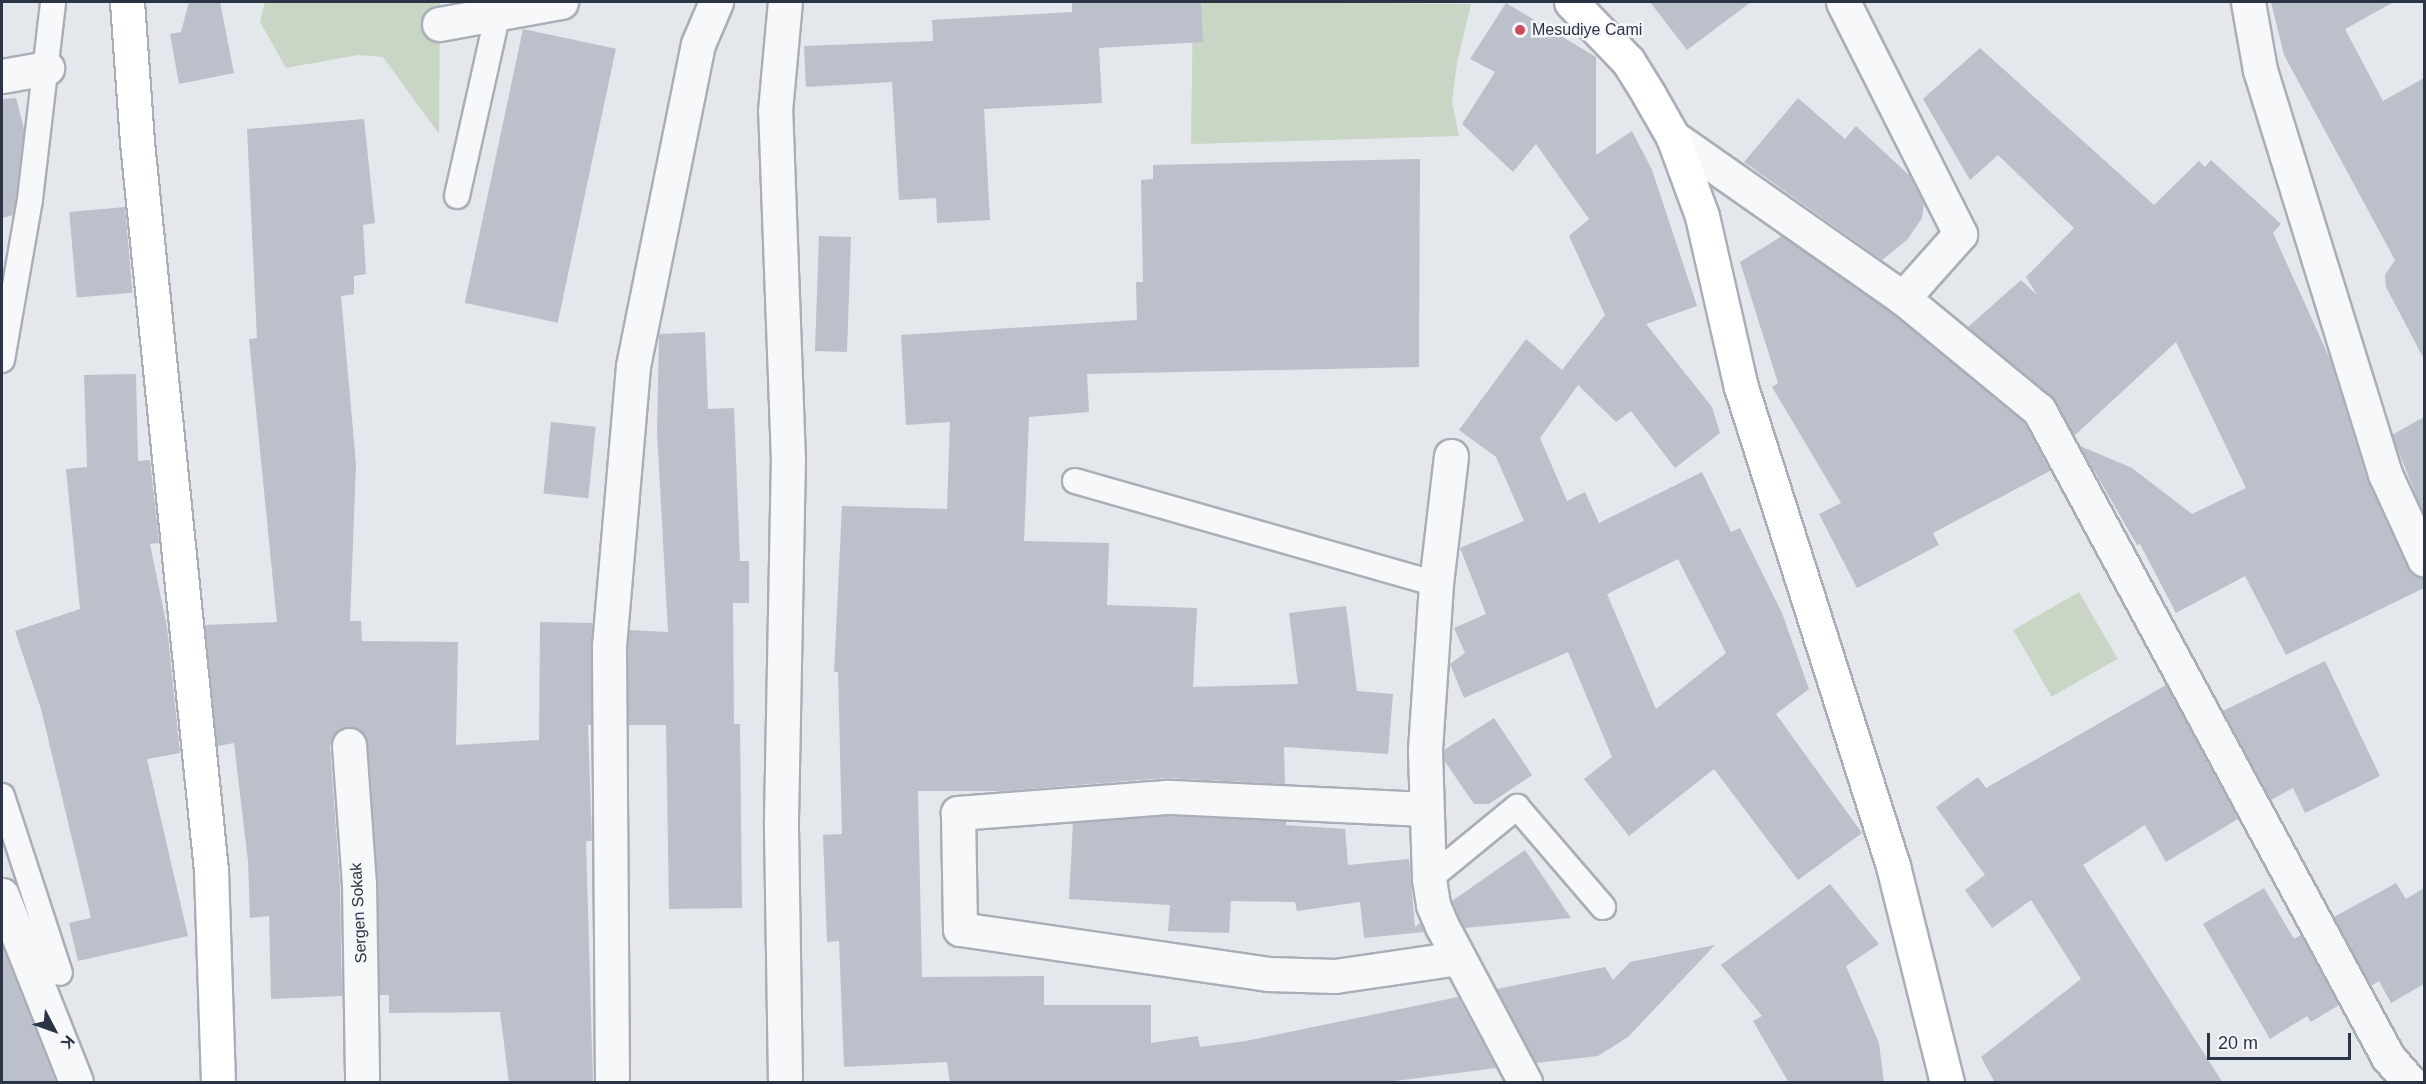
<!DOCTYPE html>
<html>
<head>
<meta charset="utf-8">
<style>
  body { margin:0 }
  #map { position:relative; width:2426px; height:1084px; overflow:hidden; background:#e4e7ec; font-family:Helvetica,sans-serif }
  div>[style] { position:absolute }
  .green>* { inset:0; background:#c9d6c5; transform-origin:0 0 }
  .building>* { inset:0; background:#bbc0ca; transform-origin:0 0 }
  .roads { filter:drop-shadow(2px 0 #a9aeb7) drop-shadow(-2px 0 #a9aeb7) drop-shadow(0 2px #a9aeb7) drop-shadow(0 -2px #a9aeb7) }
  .service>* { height:24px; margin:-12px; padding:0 12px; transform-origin:12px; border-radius:12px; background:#f7f8fa }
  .minor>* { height:33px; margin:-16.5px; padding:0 16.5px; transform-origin:16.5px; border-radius:16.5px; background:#f7f8fa }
  .secondary>* { height:33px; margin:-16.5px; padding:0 16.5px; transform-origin:16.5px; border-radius:16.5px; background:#fff }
  .dots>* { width:16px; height:16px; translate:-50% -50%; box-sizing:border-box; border:3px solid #f4f6f9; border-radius:50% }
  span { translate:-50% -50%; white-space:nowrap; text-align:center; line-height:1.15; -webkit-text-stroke:5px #f4f6f9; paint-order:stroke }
  .poi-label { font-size:16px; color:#2b3445 }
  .left { translate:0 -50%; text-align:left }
  .street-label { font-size:16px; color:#2b3445 }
  .frame { position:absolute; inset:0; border:3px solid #2b3445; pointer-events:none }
  .north { position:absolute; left:24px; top:1000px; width:60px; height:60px; -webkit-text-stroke:4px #f4f6f9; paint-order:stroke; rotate:131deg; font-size:16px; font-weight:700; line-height:24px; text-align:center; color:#2b3445 }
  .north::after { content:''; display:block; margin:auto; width:21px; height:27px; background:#2b3445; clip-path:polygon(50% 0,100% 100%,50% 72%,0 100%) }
  .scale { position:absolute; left:2207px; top:1033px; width:144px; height:27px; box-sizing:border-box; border:3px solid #2b3445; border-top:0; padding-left:8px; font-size:18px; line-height:21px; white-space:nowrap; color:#2b3445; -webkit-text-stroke:4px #f4f6f9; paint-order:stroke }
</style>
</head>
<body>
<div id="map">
  <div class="green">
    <i style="clip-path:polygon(265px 2px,440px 2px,439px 134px,383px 57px,358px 55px,286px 68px,260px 22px)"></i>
    <i style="clip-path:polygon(1193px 2px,1471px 4px,1457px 63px,1452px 102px,1459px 136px,1191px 144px)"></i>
    <i style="left:2079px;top:592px;width:77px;height:76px;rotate:60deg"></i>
  </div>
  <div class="building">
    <i style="clip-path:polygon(189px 2px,220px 2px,234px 73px,179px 84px,170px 34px,181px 32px)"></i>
    <i style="clip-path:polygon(1072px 2px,1201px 2px,1203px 42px,1099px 48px,1102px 103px,984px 109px,990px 220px,937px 223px,936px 198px,899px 200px,892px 82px,806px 87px,804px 46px,933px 41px,932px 20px,1072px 12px)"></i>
    <i style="clip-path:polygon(1650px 2px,1751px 2px,1687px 50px)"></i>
    <i style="clip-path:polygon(2271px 2px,2394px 2px,2345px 29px,2383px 101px,2424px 78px,2424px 359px,2386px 287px,2385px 275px,2395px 260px,2284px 55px)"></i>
    <i style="clip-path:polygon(evenodd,1506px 3px,1596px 57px,1596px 155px,1632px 131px,1652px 170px,1697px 306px,1646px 324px,1712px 407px,1720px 433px,1675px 468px,1631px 411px,1616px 422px,1578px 385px,1540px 438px,1567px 501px,1585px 492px,1599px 523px,1702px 472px,1731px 532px,1740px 528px,1782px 613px,1809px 689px,1776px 714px,1862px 833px,1798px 880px,1714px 769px,1629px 836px,1584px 779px,1612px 757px,1568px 652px,1464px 698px,1450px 664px,1465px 653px,1454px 628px,1486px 614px,1460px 548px,1524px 521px,1496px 457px,1459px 430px,1526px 339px,1562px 370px,1605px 315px,1569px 236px,1589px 219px,1536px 144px,1513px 172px,1462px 124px,1495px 72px,1470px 59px,1506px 3px,1678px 559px,1726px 653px,1656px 709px,1607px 594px,1678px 559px)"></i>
    <i style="left:523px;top:29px;width:95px;height:280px;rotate:12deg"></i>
    <i style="clip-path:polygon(1980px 48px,2154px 205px,2199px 161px,2205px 167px,2211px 160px,2281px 224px,2273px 233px,2330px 359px,2368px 482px,2407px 567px,2414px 575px,2424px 577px,2424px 588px,2286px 655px,2245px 576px,2176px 613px,2140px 544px,2137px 545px,2080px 446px,2132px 468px,2192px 514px,2246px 488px,2176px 342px,2074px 436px,2051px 396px,1968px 327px,2021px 280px,2037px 295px,2026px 277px,2074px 228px,1998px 155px,1970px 180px,1923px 99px)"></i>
    <i style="clip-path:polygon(16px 98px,24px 129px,16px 197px,13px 215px,2px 218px,2px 99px)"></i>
    <i style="clip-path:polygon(1798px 98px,1845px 139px,1856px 126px,1910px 176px,1924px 204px,1922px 218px,1907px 240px,1882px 260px,1744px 162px)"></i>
    <i style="clip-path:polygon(364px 119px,375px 223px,363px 225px,366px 274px,354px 276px,354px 294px,341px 296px,356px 464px,350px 621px,361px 621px,362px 641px,458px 642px,456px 745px,539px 740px,540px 622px,592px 623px,591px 725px,588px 725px,592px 841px,586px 841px,593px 1083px,509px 1083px,500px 1012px,389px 1013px,389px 995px,379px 995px,378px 883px,368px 744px,357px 728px,338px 730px,330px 746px,340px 885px,342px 996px,271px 999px,269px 916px,250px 918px,248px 861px,234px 743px,217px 746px,205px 625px,277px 622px,249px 339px,257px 338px,247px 129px)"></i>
    <i style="clip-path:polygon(1420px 159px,1419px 367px,1087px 374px,1089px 412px,1029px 417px,1024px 541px,1109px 543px,1107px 605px,1197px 608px,1193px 687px,1298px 684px,1289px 613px,1346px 606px,1357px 691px,1393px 694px,1388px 754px,1284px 747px,1285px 784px,1165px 778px,1002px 791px,918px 791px,922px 977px,1044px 976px,1044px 1005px,1151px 1005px,1151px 1043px,1198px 1036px,1200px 1047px,1246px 1041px,1458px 997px,1496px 1068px,1380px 1083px,950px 1083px,947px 1062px,844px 1067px,839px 941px,827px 942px,823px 835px,842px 834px,838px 672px,834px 672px,842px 506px,947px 509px,950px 422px,906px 425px,901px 335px,1137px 320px,1136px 282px,1143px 282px,1141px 180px,1153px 179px,1153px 165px)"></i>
    <i style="left:125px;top:207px;width:86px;height:56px;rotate:85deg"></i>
    <i style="left:819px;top:236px;width:32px;height:115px;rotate:2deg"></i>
    <i style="clip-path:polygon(1782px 236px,1892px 313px,2024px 422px,2050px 471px,1933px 533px,1939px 545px,1857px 588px,1819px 514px,1841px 503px,1772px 387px,1778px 383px,1740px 262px)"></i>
    <i style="clip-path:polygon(705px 332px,708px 409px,734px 408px,740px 561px,749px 561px,749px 603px,733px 603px,734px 724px,740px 724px,742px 908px,669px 909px,666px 725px,628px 725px,628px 647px,629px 630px,668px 632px,657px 432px,659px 334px)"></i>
    <i style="clip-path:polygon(136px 374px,138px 461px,150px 460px,159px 543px,150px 544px,167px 627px,180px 753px,147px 759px,188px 936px,78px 961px,69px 923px,91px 918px,41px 709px,15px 631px,80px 609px,66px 469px,87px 467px,84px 375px)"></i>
    <i style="clip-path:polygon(2424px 417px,2424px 515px,2392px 435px)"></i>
    <i style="left:551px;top:422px;width:45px;height:72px;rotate:6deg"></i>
    <i style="clip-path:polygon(2325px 661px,2380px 776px,2305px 813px,2293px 788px,2271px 800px,2223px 711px)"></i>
    <i style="clip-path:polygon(2166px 685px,2238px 819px,2166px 862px,2145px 825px,2083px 865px,2223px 1083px,1995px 1083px,1981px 1057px,2081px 979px,2031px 900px,1992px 928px,1965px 890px,1985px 875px,1936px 807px,1978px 777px,1986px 788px)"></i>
    <i style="clip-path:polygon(1494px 718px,1532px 775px,1489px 804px,1474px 804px,1444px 760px,1444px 750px)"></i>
    <i style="clip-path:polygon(1166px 816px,1286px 821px,1286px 825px,1345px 829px,1348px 865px,1409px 859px,1415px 927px,1420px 923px,1424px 932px,1364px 938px,1360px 902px,1297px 911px,1295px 902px,1231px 901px,1229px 933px,1168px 931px,1170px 905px,1069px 899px,1073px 823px)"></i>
    <i style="clip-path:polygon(1525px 850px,1571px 918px,1464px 928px,1452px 901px)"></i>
    <i style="clip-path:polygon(2396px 883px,2406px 899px,2424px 888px,2424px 984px,2391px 1003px,2379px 981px,2371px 986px,2334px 917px)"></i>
    <i style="clip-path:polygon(1830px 884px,1879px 944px,1846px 966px,1879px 1043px,1884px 1083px,1789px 1083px,1753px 1021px,1762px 1016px,1721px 965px)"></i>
    <i style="clip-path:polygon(2264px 888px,2294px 939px,2301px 935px,2339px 1005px,2311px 1022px,2307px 1016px,2270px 1039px,2203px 924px)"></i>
    <i style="clip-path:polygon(1715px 945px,1628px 1037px,1598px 1056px,1536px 1063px,1497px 989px,1605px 967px,1613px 980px,1630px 962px)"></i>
    <i style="clip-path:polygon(2px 948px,3px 948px,56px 1083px,2px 1083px)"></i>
  </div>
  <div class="roads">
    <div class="service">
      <i style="left:457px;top:196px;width:188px;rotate:-77.4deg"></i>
      <i style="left:2px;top:360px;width:163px;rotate:-80.1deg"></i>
      <i style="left:30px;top:199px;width:198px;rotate:-83.3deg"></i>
      <i style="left:1075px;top:481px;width:375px;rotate:15.9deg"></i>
      <i style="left:2px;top:796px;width:186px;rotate:71.9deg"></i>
      <i style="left:1429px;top:879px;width:114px;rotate:-39.3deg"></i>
      <i style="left:1517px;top:807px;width:132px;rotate:49.3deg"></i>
    </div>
    <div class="minor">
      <i style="left:1843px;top:2px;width:260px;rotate:63.2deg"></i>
      <i style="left:1960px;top:234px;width:86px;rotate:131.7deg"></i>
      <i style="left:2248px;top:2px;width:69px;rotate:80deg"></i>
      <i style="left:2260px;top:70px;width:423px;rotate:72.8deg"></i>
      <i style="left:2385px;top:474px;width:94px;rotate:65.4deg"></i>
      <i style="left:439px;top:24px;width:124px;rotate:-10.2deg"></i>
      <i style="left:2px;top:76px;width:46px;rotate:-10.1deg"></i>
      <i style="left:1673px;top:137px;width:281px;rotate:35deg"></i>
      <i style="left:1903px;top:298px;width:176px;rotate:39.5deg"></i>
      <i style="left:2039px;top:410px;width:735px;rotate:61.66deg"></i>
      <i style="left:2388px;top:1057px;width:33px;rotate:49deg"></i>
      <i style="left:1451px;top:456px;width:129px;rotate:96.7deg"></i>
      <i style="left:1436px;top:584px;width:167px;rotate:93.8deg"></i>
      <i style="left:1425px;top:751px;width:128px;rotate:88.2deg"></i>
      <i style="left:1429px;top:879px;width:26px;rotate:81deg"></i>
      <i style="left:1433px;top:905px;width:23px;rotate:67deg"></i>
      <i style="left:1442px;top:926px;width:177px;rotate:62deg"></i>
      <i style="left:349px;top:745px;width:139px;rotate:85.9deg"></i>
      <i style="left:359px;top:884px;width:198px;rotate:89.1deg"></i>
      <i style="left:1425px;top:809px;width:259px;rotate:-177.3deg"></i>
      <i style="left:1166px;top:797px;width:209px;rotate:175.6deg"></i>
      <i style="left:958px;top:813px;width:116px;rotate:89deg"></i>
      <i style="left:960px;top:929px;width:311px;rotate:8.3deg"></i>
      <i style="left:1268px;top:974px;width:67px;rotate:1.7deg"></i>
      <i style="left:1335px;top:976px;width:125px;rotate:-8.3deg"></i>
      <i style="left:2px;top:895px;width:201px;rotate:68.4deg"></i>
      <i style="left:612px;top:1082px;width:436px;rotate:-90.4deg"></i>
      <i style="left:609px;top:646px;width:281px;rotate:-85.1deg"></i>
      <i style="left:633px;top:366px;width:328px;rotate:-78.6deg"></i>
      <i style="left:698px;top:44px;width:46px;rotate:-66.8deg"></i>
      <i style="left:785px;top:1082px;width:262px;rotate:-90.9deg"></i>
      <i style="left:781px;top:820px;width:360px;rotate:-88.9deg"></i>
      <i style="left:788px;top:460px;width:349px;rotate:-92.1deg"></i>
      <i style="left:775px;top:111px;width:109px;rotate:-84.8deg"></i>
    </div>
    <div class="secondary">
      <i style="left:127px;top:2px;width:140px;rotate:85.9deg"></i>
      <i style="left:137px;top:142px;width:733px;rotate:84.2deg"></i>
      <i style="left:211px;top:871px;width:211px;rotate:88.1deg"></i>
      <i style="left:1571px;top:2px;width:82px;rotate:46deg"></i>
      <i style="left:1628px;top:61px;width:40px;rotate:58deg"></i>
      <i style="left:1649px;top:95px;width:48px;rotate:60.3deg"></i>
      <i style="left:1673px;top:137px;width:84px;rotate:69.8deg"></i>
      <i style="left:1702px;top:216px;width:175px;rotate:77.2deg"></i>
      <i style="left:1741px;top:387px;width:503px;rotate:72.39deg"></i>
      <i style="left:1893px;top:866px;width:223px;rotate:76deg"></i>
    </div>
  </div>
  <div class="dots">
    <i style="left:1520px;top:30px;background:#d1495b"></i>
  </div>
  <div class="poi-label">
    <span class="left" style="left:1532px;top:30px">Mesudiye Cami</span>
  </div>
  <div class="street-label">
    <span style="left:359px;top:913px;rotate:-93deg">Sergen Sokak</span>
  </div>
  <div class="frame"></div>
  <div class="north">K</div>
  <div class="scale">20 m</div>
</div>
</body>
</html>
